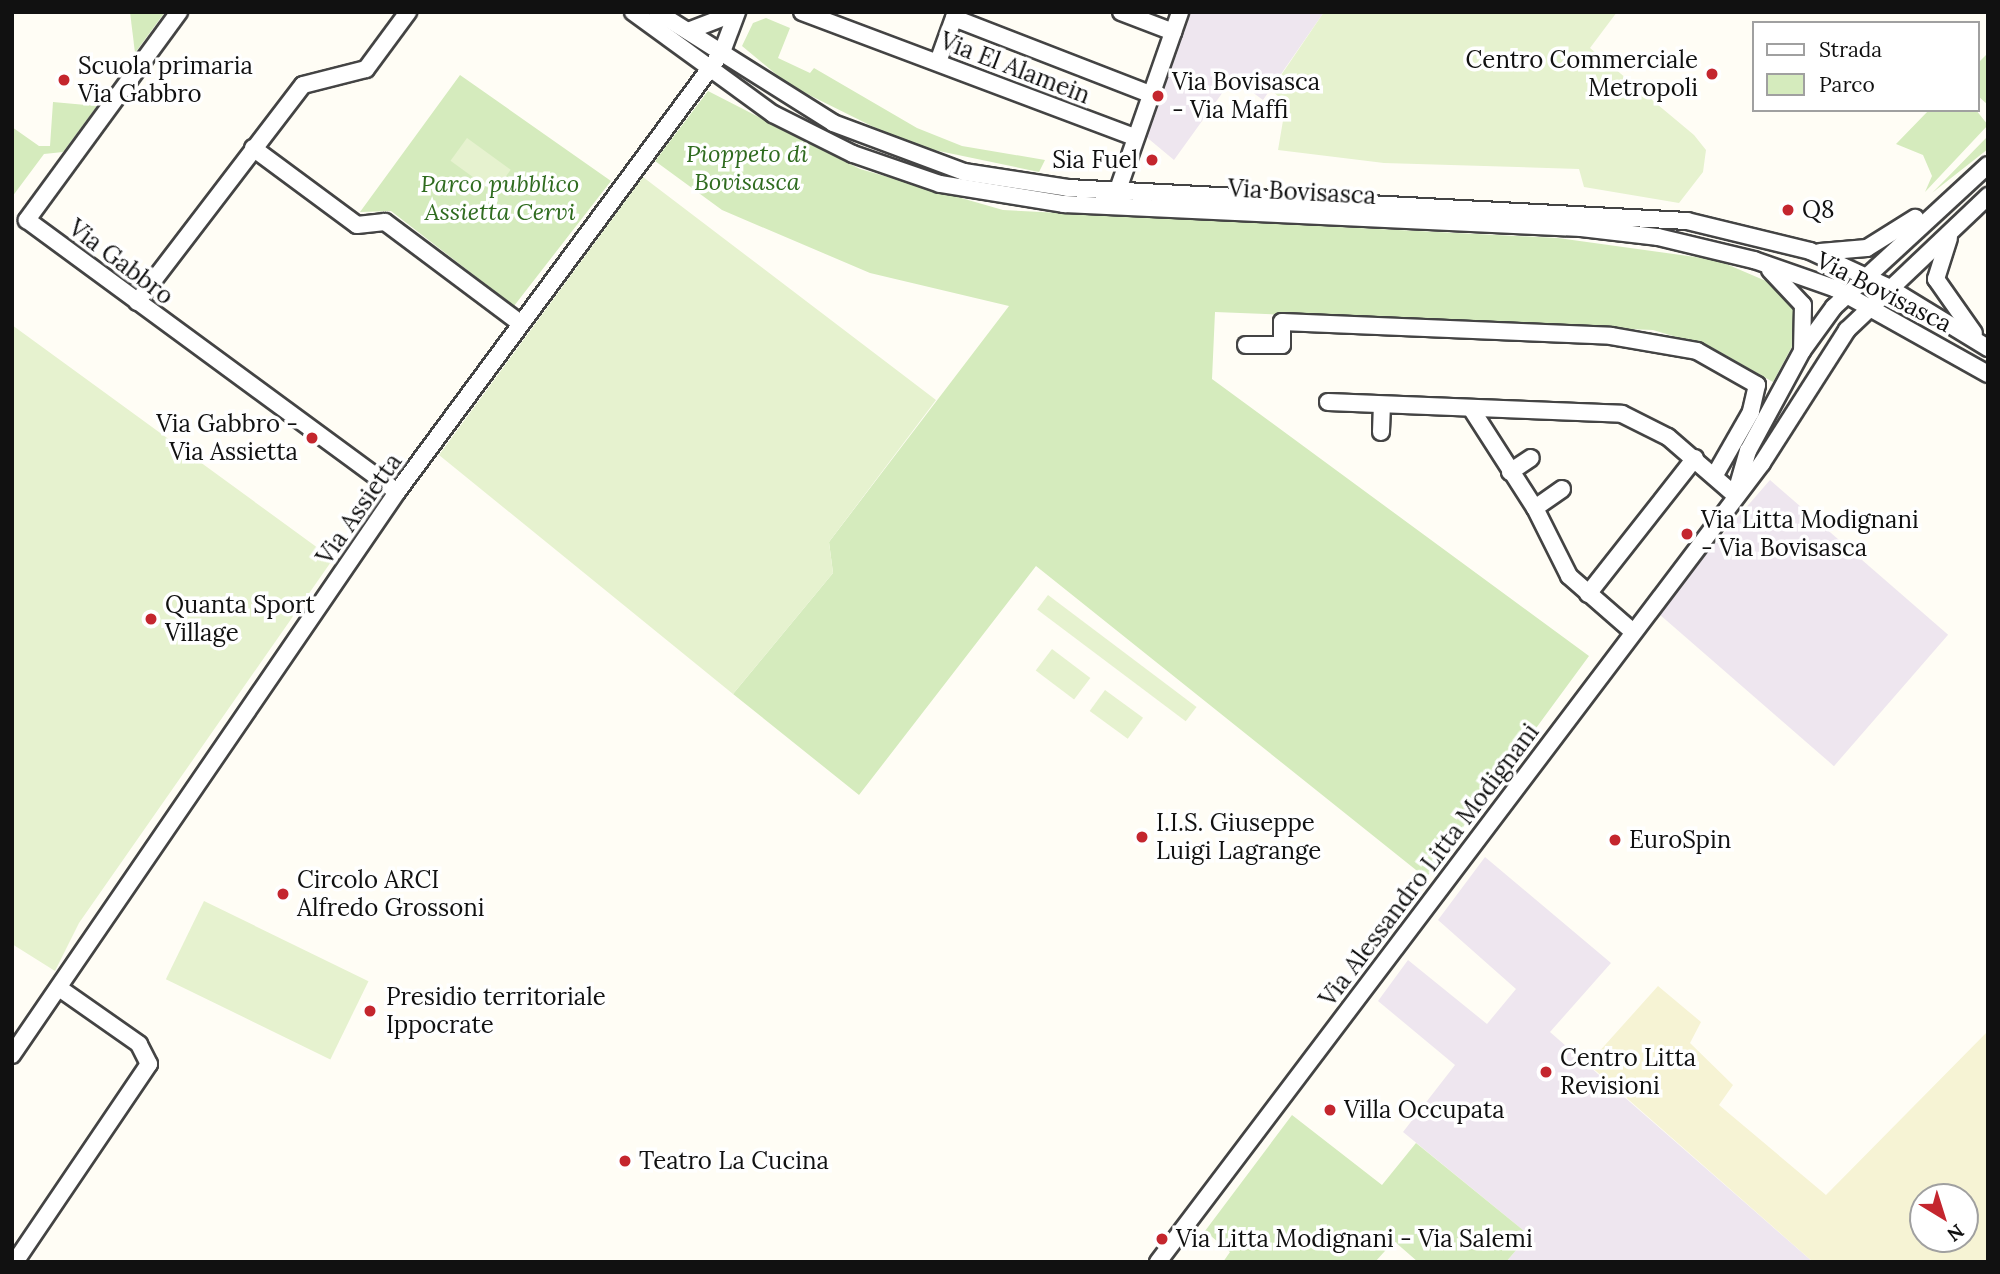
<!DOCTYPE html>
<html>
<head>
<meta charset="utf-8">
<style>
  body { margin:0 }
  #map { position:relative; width:2000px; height:1274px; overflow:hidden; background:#fffdf5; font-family:Lora,serif }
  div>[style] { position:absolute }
  .industrial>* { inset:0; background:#eee6ef; transform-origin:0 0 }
  .farmland>* { inset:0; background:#f6f3d4 }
  .green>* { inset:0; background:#d5ebbd }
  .pitch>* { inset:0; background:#e6f2cf; transform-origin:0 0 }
  .roads { filter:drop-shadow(2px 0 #444) drop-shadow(-2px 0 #444) drop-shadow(0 2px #444) drop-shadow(0 -2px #444) }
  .minor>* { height:16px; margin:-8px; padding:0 8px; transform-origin:8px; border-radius:8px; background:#fff }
  .dots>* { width:19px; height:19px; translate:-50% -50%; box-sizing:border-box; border:4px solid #fff; border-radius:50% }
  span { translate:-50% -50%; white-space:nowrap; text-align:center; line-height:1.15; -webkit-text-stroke:7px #fff; paint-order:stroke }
  .poi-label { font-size:24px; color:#111 }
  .right { translate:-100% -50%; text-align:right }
  .left { translate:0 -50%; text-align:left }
  .street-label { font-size:24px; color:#111 }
  .park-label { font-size:24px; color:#2f6b1f; font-style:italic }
  .frame { position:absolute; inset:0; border:14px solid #111; pointer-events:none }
  .legend { position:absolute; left:1752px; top:21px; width:228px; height:91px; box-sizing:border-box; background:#fff; border:2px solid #a0a0a0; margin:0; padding:9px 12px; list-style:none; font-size:21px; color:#111 }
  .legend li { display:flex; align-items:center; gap:14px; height:35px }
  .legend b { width:35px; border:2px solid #a0a0a0 }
  .north { position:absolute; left:1909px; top:1183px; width:70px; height:70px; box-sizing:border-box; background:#fff; border:2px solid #a0a0a0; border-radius:50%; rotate:142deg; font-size:19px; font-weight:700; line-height:28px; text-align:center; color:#111 }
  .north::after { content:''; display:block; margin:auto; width:24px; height:32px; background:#c4262e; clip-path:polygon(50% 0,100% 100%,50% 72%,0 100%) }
</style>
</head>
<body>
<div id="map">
  <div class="industrial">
    <i style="clip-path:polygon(1191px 12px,1324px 12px,1263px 100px,1233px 78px,1174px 160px,1144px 135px)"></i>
    <i style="left:1770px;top:480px;width:236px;height:174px;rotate:41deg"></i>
    <i style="clip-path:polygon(1485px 857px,1611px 963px,1550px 1032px,1813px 1262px,1506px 1262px,1529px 1235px,1403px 1132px,1455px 1065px,1378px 1001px,1408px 960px,1487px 1024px,1516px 989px,1438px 920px)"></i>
  </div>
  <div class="farmland">
    <i style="clip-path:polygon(evenodd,1658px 986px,1701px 1022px,1690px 1043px,1733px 1085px,1719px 1105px,1826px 1195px,1988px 1031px,1988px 1262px,1813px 1262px,1588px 1064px,1658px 986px,1923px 1197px,1965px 1197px,1965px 1239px,1923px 1239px,1923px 1197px)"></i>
  </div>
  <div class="green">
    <i style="clip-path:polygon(130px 12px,165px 12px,135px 53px)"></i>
    <i style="clip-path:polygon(766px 18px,790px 28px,778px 58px,810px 73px,814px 68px,917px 128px,962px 146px,1045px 160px,1039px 172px,910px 145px,789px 85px,742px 46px,753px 23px)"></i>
    <i style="clip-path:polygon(1988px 53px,1988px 105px,1977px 95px,1977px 64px)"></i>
    <i style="clip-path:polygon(460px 75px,611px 181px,514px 306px,391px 211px,360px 212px)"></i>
    <i style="clip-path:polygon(708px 91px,860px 169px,1003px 210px,1558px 238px,1717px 260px,1780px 287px,1797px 314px,1795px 341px,1773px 382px,1713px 348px,1653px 330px,1215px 312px,1212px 379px,1589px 656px,1426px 878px,1036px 566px,859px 795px,733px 694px,833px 573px,829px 542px,1009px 306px,870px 273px,722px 210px,655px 161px)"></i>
    <i style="clip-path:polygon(53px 102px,97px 106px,63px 152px,44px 154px,12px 197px,12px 127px,39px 146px,50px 146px)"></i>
    <i style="clip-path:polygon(1929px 110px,1976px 110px,1988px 125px,1925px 192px,1932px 176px,1923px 155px,1896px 144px)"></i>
    <i style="clip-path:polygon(1988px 136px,1988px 149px,1932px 193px,1939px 186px)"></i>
    <i style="clip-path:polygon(1292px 1115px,1382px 1185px,1416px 1143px,1529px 1235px,1506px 1262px,1418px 1262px,1394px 1241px,1375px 1262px,1223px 1262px,1230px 1252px,1205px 1231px)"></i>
  </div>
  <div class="pitch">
    <i style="clip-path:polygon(1324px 12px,1617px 12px,1590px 48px,1694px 135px,1706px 150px,1703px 172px,1679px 203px,1584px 187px,1579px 169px,1384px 163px,1278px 150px,1286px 103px,1271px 90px)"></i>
    <i style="left:467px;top:138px;width:54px;height:28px;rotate:36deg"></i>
    <i style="clip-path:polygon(643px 177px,936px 400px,829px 542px,833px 573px,733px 694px,439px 455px)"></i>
    <i style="clip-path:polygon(12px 325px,333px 559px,79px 923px,55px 971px,12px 944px)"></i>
    <i style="left:1048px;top:595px;width:186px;height:18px;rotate:37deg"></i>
    <i style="left:1052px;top:649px;width:48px;height:27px;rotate:37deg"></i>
    <i style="left:1105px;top:690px;width:47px;height:26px;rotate:36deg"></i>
    <i style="left:204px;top:901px;width:183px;height:87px;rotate:26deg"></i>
  </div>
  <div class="roads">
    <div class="minor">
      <i style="left:179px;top:12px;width:258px;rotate:126.2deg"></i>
      <i style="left:27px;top:220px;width:459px;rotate:36.3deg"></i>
      <i style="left:633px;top:12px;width:173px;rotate:36.1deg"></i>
      <i style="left:773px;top:114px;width:89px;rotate:26.6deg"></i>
      <i style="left:853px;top:154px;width:92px;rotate:19deg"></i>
      <i style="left:940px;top:184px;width:126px;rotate:9.2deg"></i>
      <i style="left:1064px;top:204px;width:518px;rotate:2.66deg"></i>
      <i style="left:1581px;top:228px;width:78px;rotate:6.7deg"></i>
      <i style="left:1658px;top:237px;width:99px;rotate:13.5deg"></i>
      <i style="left:1754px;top:260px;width:85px;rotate:19.3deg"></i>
      <i style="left:1834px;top:288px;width:176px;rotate:29.2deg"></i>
      <i style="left:657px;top:12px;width:208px;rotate:32.2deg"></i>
      <i style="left:833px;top:123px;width:140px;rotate:20.5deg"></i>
      <i style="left:964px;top:172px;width:105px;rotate:8.7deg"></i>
      <i style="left:1068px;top:188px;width:620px;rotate:3.05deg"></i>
      <i style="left:1687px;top:221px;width:127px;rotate:13.7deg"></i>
      <i style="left:1810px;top:251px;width:86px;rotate:24.8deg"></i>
      <i style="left:1888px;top:287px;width:117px;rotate:31.4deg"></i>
      <i style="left:802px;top:12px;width:355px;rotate:20.6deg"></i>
      <i style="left:1121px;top:12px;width:56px;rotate:21deg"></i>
      <i style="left:954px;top:18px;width:210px;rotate:21.2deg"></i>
      <i style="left:688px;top:31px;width:39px;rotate:-21deg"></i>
      <i style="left:724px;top:17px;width:9px;rotate:18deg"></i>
      <i style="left:938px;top:62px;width:53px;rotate:-70.2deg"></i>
      <i style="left:253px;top:148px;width:129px;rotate:36.5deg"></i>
      <i style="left:357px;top:225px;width:28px;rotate:-6deg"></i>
      <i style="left:385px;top:222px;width:169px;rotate:36.8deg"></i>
      <i style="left:1115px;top:198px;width:197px;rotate:-70.7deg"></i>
      <i style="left:1949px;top:238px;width:43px;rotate:107.6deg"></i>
      <i style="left:1936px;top:279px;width:66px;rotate:54.9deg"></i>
      <i style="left:1820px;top:252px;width:47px;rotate:-4.9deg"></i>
      <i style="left:1867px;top:248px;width:57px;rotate:-32deg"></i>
      <i style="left:1770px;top:270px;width:48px;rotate:46.7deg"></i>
      <i style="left:1803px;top:305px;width:46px;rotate:91.2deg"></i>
      <i style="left:137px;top:302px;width:273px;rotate:-52.6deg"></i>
      <i style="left:303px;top:85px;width:65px;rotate:-14.3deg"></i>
      <i style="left:366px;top:69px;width:71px;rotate:-53.6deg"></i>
      <i style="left:1246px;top:345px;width:36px"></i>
      <i style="left:1282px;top:345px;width:23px;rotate:-90deg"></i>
      <i style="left:1282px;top:322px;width:329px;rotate:2.4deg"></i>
      <i style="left:1611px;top:336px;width:87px;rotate:9.9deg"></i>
      <i style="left:1697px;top:351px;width:69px;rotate:29.5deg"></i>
      <i style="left:1757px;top:385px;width:28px;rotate:103deg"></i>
      <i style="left:1751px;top:412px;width:70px;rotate:119.8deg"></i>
      <i style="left:1328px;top:402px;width:294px;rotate:2.3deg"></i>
      <i style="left:1622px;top:414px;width:51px;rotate:26.6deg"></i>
      <i style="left:1668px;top:437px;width:89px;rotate:40.9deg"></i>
      <i style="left:1472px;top:410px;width:117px;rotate:57.3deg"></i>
      <i style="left:1535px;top:508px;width:76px;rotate:63.4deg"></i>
      <i style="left:1569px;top:576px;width:84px;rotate:41.1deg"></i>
      <i style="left:1381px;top:432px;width:27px;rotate:-88deg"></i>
      <i style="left:1510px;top:472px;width:25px;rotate:-34deg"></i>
      <i style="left:1737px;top:489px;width:40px;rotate:-74deg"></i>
      <i style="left:1748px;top:451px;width:114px;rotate:-61.6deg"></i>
      <i style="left:1802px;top:351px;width:54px;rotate:-54deg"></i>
      <i style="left:1834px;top:307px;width:209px;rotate:-42.7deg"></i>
      <i style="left:1535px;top:508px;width:33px;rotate:-35deg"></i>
      <i style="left:1588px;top:594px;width:173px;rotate:-51.8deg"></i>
      <i style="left:12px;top:1055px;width:682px;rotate:-55.63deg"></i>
      <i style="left:397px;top:492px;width:547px;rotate:-53.55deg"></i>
      <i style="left:722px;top:52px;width:43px;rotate:-69.4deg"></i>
      <i style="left:15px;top:1262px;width:239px;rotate:-55.9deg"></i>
      <i style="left:149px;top:1064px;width:22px;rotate:-117deg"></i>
      <i style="left:139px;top:1044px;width:98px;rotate:-145deg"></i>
      <i style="left:1158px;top:1262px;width:1002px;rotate:-52.91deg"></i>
      <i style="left:1762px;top:463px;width:158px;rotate:-57.4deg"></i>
      <i style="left:1847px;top:330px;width:195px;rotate:-43.5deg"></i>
    </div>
  </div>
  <div class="dots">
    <i style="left:1712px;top:74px;background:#c4262e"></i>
    <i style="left:64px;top:80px;background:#c4262e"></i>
    <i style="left:1158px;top:96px;background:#c4262e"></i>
    <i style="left:1152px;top:160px;background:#c4262e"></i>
    <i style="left:1788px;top:210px;background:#c4262e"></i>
    <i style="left:312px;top:438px;background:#c4262e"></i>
    <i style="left:1687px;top:534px;background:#c4262e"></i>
    <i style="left:151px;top:619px;background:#c4262e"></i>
    <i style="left:1142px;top:837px;background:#c4262e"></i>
    <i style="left:1615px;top:840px;background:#c4262e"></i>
    <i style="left:283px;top:894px;background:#c4262e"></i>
    <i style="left:370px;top:1011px;background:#c4262e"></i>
    <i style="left:1546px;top:1072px;background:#c4262e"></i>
    <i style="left:1330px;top:1110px;background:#c4262e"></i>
    <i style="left:625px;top:1161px;background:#c4262e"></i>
    <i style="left:1162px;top:1239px;background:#c4262e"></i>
  </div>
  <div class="poi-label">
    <span class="right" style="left:1698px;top:74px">Centro Commerciale<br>Metropoli</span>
    <span class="left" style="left:78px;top:80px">Scuola primaria<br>Via Gabbro</span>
    <span class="left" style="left:1172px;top:96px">Via Bovisasca<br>- Via Maffi</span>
    <span class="right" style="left:1138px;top:160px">Sia Fuel</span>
    <span class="left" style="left:1802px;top:210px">Q8</span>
    <span class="right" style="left:298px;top:438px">Via Gabbro -<br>Via Assietta</span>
    <span class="left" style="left:1701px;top:534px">Via Litta Modignani<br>- Via Bovisasca</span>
    <span class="left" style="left:165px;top:619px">Quanta Sport<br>Village</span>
    <span class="left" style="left:1156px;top:837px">I.I.S. Giuseppe<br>Luigi Lagrange</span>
    <span class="left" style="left:1629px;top:840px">EuroSpin</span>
    <span class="left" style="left:297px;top:894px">Circolo ARCI<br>Alfredo Grossoni</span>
    <span class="left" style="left:386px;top:1011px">Presidio territoriale<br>Ippocrate</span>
    <span class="left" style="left:1560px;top:1072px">Centro Litta<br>Revisioni</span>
    <span class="left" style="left:1344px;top:1110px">Villa Occupata</span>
    <span class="left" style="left:639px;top:1161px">Teatro La Cucina</span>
    <span class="left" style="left:1176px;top:1239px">Via Litta Modignani - Via Salemi</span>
  </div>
  <div class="street-label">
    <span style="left:1015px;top:68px;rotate:21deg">Via El Alamein</span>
    <span style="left:1302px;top:192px;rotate:3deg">Via Bovisasca</span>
    <span style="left:121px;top:262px;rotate:37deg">Via Gabbro</span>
    <span style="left:1884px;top:292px;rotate:27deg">Via Bovisasca</span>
    <span style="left:359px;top:509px;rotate:-55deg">Via Assietta</span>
    <span style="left:1429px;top:865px;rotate:-53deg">Via Alessandro Litta Modignani</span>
  </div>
  <div class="park-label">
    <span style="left:747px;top:168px">Pioppeto di<br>Bovisasca</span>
    <span style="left:500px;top:198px">Parco pubblico<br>Assietta Cervi</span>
  </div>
  <div class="frame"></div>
  <ul class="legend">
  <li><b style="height:9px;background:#fff"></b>Strada</li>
  <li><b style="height:19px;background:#d5ebbd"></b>Parco</li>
  </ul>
  <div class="north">N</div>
</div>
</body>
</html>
